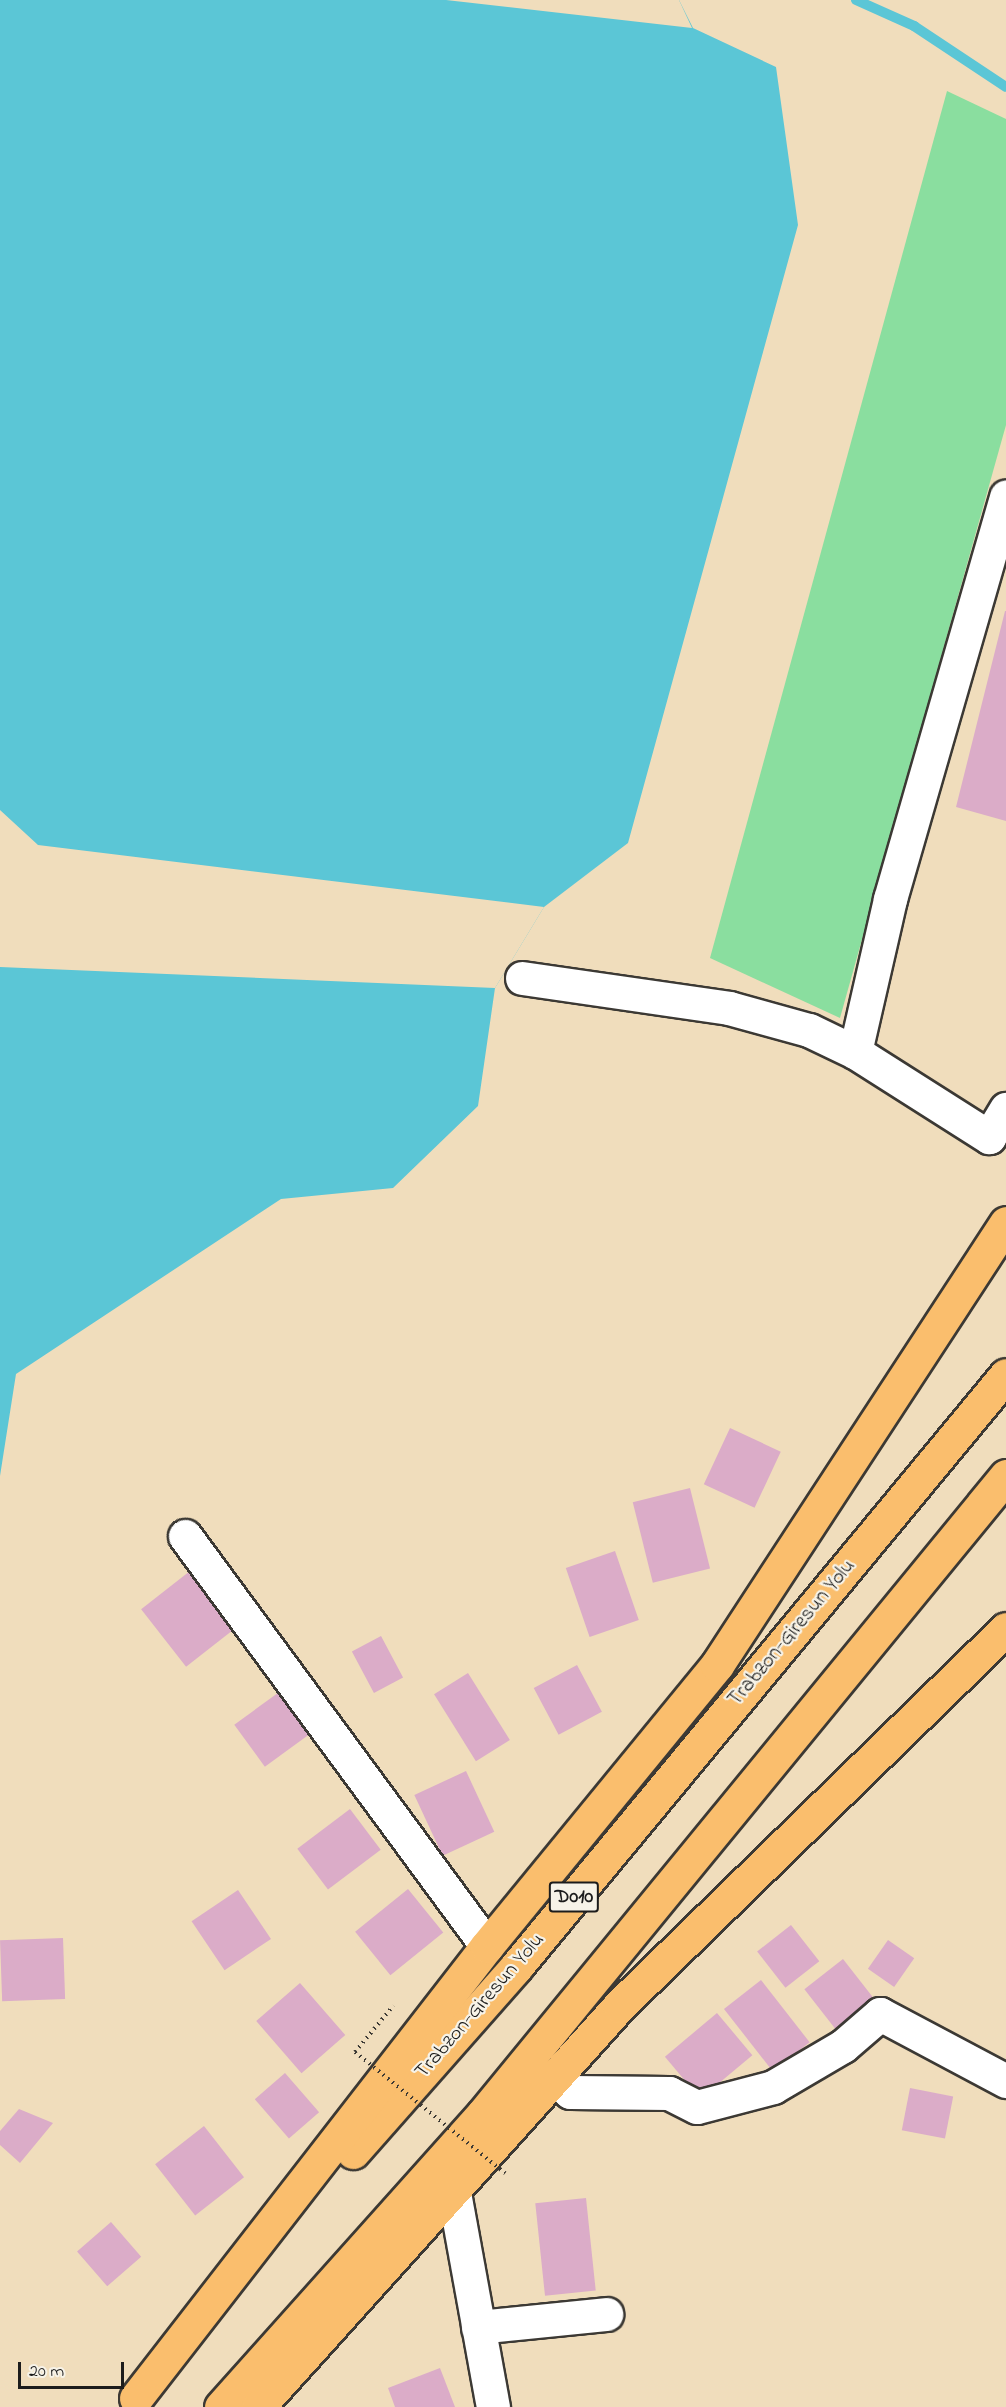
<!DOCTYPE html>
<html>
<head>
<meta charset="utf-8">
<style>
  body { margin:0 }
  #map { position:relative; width:1006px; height:2407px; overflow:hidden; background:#f0ddbc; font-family:"Indie Flower",sans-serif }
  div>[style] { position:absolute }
  .green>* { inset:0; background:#8ade9f }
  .water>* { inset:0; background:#5bc6d6 }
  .pier>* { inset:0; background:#f0ddbc }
  .stream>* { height:10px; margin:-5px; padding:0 5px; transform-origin:5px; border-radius:5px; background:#5bc6d6 }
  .building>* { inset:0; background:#dbacc8; transform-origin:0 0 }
  .path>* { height:4px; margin-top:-2px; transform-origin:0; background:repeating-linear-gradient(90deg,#3c3934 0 1.5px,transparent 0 6px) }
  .roads { filter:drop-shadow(2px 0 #3c3934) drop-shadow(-2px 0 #3c3934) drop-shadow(0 2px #3c3934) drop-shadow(0 -2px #3c3934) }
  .minor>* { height:33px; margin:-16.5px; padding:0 16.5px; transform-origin:16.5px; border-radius:16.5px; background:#fff }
  .highway>* { height:33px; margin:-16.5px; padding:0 16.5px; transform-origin:16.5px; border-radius:16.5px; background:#fabe6d }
  .path-bridge>* { height:4px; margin-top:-2px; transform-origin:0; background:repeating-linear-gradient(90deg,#3c3934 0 1.5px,transparent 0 6px) }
  span { translate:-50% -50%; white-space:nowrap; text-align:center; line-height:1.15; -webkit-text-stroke:4.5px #f7f3e8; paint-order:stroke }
  .shield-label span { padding:2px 4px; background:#f7f3e8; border:2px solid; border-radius:4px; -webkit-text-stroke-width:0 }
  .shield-label { font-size:20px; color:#1c1c1c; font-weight:700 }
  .street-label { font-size:21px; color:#1c1c1c }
  .scale { position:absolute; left:18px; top:2362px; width:106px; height:27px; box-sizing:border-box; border:3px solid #1c1c1c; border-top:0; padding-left:8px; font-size:18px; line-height:21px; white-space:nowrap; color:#1c1c1c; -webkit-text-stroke:4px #f7f3e8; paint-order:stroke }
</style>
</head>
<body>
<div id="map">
  <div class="green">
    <i style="clip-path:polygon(947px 91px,1006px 119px,1006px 425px,840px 1018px,710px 958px)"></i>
  </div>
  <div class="water">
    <i style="clip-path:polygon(0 0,679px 0,693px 28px,776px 67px,798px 225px,628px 843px,544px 907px,495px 988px,478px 1106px,393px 1188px,281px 1199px,16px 1374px,0 1476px)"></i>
  </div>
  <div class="pier">
    <i style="clip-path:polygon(446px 0,679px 0,692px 28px)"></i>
    <i style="clip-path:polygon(0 810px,38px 845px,544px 907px,495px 988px,0 967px)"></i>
  </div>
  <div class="stream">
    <i style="left:856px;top:0;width:64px;rotate:24.1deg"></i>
    <i style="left:914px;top:26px;width:110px;rotate:33.5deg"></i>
  </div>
  <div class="building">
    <i style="clip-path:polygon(1005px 611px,1006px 611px,1006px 821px,956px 807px)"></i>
    <i style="left:730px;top:1428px;width:56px;height:62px;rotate:25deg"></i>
    <i style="left:690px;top:1488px;width:83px;height:59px;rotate:76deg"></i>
    <i style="left:615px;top:1551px;width:73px;height:52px;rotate:71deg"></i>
    <i style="left:190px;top:1571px;width:73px;height:62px;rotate:52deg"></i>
    <i style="left:381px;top:1636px;width:47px;height:33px;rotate:62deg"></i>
    <i style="left:577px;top:1665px;width:53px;height:49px;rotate:62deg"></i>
    <i style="left:468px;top:1673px;width:79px;height:40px;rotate:58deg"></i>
    <i style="left:282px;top:1690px;width:52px;height:59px;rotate:54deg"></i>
    <i style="left:466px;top:1771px;width:67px;height:57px;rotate:65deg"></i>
    <i style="left:350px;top:1809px;width:51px;height:66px;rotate:53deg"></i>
    <i style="left:408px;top:1889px;width:56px;height:68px;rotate:51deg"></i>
    <i style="left:238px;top:1890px;width:59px;height:56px;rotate:56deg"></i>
    <i style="left:791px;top:1925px;width:46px;height:43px;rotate:52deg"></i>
    <i style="left:63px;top:1938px;width:61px;height:63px;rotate:88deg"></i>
    <i style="left:888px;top:1940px;width:32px;height:35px;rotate:35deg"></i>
    <i style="left:843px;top:1959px;width:52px;height:49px;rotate:52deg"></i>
    <i style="left:761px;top:1980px;width:79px;height:47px;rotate:52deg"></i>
    <i style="left:300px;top:1983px;width:69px;height:58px;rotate:49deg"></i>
    <i style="left:717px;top:2013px;width:55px;height:68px;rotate:50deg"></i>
    <i style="left:285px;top:2073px;width:52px;height:40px;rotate:49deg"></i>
    <i style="left:910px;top:2088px;width:44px;height:43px;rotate:11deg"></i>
    <i style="clip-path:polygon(19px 2109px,53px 2123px,20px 2163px,0 2145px,0 2131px)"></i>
    <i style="left:204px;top:2126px;width:65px;height:62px;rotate:52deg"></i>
    <i style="left:586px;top:2198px;width:93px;height:51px;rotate:84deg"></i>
    <i style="left:111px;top:2222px;width:46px;height:45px;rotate:49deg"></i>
    <i style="clip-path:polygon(440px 2368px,455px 2407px,395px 2407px,388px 2388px)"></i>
  </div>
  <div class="path">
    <i style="left:355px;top:2052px;width:60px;rotate:-50.4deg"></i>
  </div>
  <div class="roads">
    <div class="minor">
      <i style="left:522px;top:978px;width:209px;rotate:8.2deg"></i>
      <i style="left:729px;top:1008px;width:83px;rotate:15.4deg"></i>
      <i style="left:809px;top:1030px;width:51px;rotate:25.6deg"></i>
      <i style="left:855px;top:1052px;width:159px;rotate:32.4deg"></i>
      <i style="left:989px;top:1137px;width:33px;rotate:-59deg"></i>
      <i style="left:855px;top:1052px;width:157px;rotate:-77.1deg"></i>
      <i style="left:890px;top:899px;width:419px;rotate:-73.9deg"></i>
      <i style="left:185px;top:1536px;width:509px;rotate:53.63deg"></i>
      <i style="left:555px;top:2077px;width:21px;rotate:45deg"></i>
      <i style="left:570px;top:2092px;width:99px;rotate:0.6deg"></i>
      <i style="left:669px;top:2093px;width:31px;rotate:27deg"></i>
      <i style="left:697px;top:2107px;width:79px;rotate:-14.7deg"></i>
      <i style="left:773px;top:2087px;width:81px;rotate:-30.4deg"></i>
      <i style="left:843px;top:2046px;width:49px;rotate:-40.9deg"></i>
      <i style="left:880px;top:2014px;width:143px;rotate:28deg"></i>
      <i style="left:449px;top:2165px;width:246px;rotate:79.7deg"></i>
      <i style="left:478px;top:2327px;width:129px;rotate:-5.8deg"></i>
    </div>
    <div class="highway">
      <i style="left:353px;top:2152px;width:247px;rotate:-48.6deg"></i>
      <i style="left:516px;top:1967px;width:768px;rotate:-50.39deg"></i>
      <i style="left:136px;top:2398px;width:572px;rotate:-52.17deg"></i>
      <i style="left:487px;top:1946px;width:363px;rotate:-50.7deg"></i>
      <i style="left:717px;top:1665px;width:528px;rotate:-56.82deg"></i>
      <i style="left:221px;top:2407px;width:393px;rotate:-48.2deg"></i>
      <i style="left:483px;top:2114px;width:825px;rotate:-50.66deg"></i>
      <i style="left:258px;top:2407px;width:540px;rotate:-48deg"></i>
      <i style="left:619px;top:2006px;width:540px;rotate:-44.25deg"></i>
    </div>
  </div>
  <div class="path-bridge">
    <i style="left:355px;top:2052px;width:193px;rotate:38.9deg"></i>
  </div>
  <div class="shield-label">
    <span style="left:574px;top:1897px">D010</span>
  </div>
  <div class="street-label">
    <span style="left:792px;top:1633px;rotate:-50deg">Trabzon-Giresun Yolu</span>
    <span style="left:480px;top:2006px;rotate:-49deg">Trabzon-Giresun Yolu</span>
  </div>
  <div class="scale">20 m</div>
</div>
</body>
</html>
